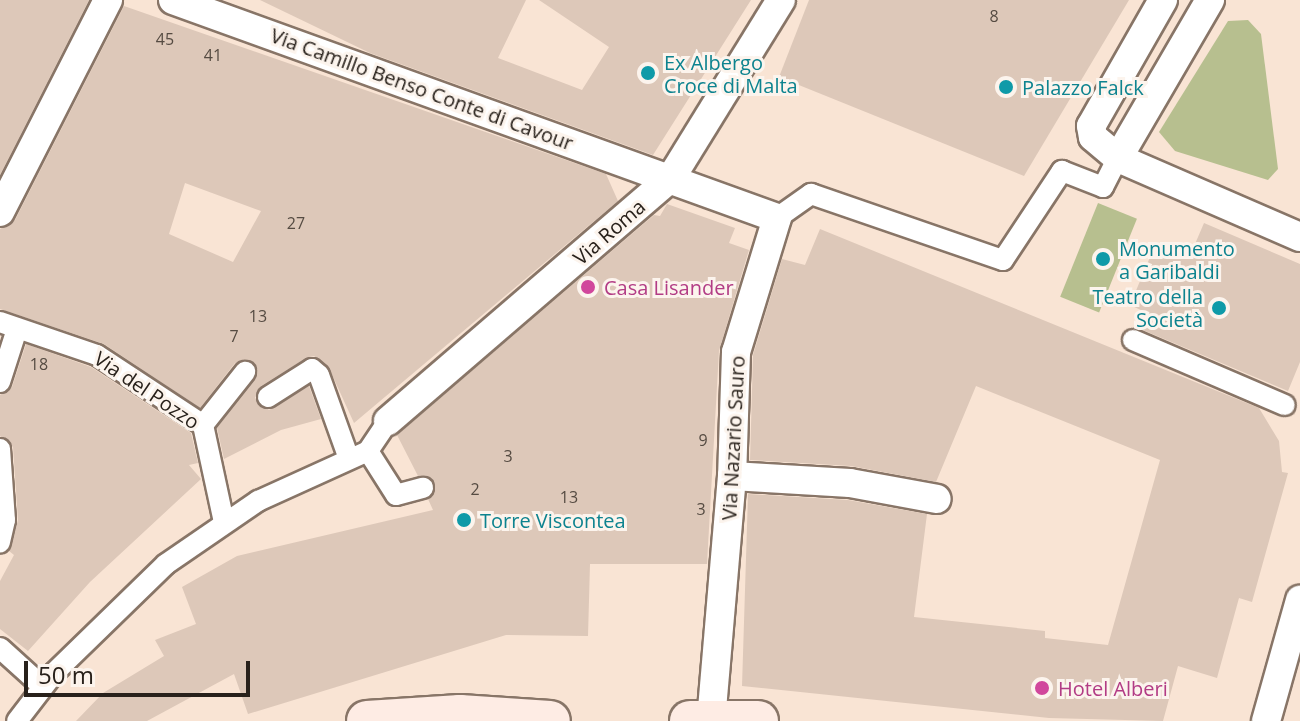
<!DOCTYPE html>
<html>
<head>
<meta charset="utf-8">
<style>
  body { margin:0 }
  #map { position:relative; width:1300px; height:721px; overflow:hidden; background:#f9e4d4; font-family:"Open Sans",sans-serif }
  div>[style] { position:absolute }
  .green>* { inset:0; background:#b7bf8f; transform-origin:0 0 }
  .building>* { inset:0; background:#ddc8b9 }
  .roads { filter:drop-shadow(2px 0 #887567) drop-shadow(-2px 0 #887567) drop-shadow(0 2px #887567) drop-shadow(0 -2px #887567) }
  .pedestrian>* { height:20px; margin:-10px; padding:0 10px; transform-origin:10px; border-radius:10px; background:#fff }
  .minor>* { height:28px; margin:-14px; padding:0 14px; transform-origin:14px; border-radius:14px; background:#fff }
  .secondary>* { height:40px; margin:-20px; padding:0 20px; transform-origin:20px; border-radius:20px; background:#feece4 }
  .dots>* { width:22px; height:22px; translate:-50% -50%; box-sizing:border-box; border:4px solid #fcf4ed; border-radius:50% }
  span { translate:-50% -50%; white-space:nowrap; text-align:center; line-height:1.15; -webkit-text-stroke:6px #fcf4ed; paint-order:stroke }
  .number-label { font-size:16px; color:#554b42 }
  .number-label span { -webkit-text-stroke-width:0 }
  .culture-label { font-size:20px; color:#0d838f }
  .left { translate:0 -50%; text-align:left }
  .right { translate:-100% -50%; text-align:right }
  .street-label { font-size:20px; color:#28211b }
  .hotel-label { font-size:20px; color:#b23c85 }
  .scale { position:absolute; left:24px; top:661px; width:226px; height:36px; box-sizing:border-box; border:4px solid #28211b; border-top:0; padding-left:10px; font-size:24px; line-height:28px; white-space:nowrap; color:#28211b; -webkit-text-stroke:6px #fcf4ed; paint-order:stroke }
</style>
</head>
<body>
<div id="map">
  <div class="green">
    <i style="clip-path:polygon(1248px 20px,1261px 34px,1278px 169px,1268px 180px,1175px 151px,1159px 132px,1228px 21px)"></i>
    <i style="left:1098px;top:203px;width:42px;height:101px;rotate:22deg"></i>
  </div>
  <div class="building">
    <i style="clip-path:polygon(0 0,89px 0,0 175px)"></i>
    <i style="clip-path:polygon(260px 0,526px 0,498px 58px,582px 90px,609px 47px,539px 0,751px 0,653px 155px,370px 53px)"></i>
    <i style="clip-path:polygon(809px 0,1129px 0,1024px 176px,779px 77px)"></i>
    <i style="clip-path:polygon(evenodd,124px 6px,606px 174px,618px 201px,354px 423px,328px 366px,314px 356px,306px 358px,261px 386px,255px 398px,269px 410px,309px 386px,321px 419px,281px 430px,224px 459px,217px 428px,256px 379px,252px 361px,235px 363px,200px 408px,104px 344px,0 309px,0 229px,15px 220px,124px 6px,185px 183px,261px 211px,233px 262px,169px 234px,185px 183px)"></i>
    <i style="clip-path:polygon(667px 204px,735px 228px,729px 243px,749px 250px,719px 351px,707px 564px,590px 564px,588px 636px,506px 635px,248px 714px,234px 674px,147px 721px,76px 721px,103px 693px,164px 656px,155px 640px,196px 624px,182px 587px,237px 556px,433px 510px,428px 499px,435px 484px,427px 476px,418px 476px,397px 435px,654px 215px,660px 216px)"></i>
    <i style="clip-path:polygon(1204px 223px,1300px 264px,1300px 362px,1288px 391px,1138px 328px,1145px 312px,1130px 305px,1153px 250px,1167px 257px,1173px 243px,1192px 251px)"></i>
    <i style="clip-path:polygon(820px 229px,1259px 408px,1279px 441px,1282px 472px,1288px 473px,1252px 602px,1239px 598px,1217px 678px,1178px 666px,1163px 721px,1049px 718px,742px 686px,748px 494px,848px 500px,927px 514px,914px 617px,1045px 631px,1045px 638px,1108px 645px,1160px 460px,976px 386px,936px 482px,851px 466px,750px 460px,753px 355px,782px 259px,805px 265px)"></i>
    <i style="clip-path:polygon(26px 344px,91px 367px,191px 433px,198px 463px,189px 465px,201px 479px,90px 582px,28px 651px,0 629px,0 581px,14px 555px,9px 551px,18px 520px,13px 447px,0 436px,0 395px,12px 387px)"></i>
  </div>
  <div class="roads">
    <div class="pedestrian">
      <i style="left:777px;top:218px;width:42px;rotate:-35.2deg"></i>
      <i style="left:811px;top:194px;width:203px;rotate:19deg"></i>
      <i style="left:1003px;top:260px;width:107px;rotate:-56.5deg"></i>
      <i style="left:1062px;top:171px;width:44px;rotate:21.3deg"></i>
      <i style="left:1103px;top:187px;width:33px;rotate:-63deg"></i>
      <i style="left:0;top:322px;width:102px;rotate:18.8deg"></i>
      <i style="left:97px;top:355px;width:127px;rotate:33.4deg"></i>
      <i style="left:203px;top:425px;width:99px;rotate:77.8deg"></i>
      <i style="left:1133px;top:340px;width:165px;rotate:23.2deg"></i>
      <i style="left:0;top:382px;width:56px;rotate:-72.2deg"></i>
      <i style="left:268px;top:397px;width:52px;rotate:-32.5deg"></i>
      <i style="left:312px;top:369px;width:9px;rotate:41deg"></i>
      <i style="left:319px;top:375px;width:89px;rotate:70.3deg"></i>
      <i style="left:203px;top:425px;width:68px;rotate:-51.6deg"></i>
      <i style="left:0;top:449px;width:71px;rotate:86deg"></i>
      <i style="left:5px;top:520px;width:23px;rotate:103deg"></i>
      <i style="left:368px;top:451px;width:52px;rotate:57.5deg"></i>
      <i style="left:396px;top:495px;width:28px;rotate:-15deg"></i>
      <i style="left:0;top:648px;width:58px;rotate:42.2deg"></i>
      <i style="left:17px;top:721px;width:61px;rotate:-52.4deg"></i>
      <i style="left:54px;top:673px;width:156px;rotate:-44.2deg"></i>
      <i style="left:166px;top:564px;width:112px;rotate:-34.4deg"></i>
      <i style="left:258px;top:501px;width:121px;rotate:-24.4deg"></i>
      <i style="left:368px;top:451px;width:36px;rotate:-56deg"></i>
    </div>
    <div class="minor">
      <i style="left:173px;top:0;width:642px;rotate:19.85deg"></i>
      <i style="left:777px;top:218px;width:140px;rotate:107deg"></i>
      <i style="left:736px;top:352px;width:124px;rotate:91.8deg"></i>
      <i style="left:732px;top:476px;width:246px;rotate:94.9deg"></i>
      <i style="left:1163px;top:0;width:145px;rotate:119.7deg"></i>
      <i style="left:1091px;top:126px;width:11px;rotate:80deg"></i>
      <i style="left:1093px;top:137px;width:33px;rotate:40deg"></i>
      <i style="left:1118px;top:158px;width:198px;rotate:23.5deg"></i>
      <i style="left:1118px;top:158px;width:183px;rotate:-59.8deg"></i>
      <i style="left:0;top:212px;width:238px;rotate:-63deg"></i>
      <i style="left:388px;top:421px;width:373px;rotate:-40.7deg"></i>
      <i style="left:671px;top:178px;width:209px;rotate:-58.3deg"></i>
      <i style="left:732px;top:476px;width:118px;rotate:3.4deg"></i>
      <i style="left:850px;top:483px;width:88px;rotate:10.4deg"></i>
      <i style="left:1266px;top:721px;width:126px;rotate:-74.3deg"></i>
    </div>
    <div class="secondary">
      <i style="left:367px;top:721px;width:93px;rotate:-3.7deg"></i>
      <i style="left:460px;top:715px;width:90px;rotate:3.8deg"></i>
      <i style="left:690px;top:721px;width:68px"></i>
    </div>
  </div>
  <div class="dots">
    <i style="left:648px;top:73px;background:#0f9aa8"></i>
    <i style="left:1006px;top:87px;background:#0f9aa8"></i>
    <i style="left:1103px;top:259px;background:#0f9aa8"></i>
    <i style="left:588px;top:287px;background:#d1479c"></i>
    <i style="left:1219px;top:308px;background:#0f9aa8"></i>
    <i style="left:464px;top:520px;background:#0f9aa8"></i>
    <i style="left:1042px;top:688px;background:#d1479c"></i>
  </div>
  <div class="number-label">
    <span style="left:994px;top:16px">8</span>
    <span style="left:165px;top:39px">45</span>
    <span style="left:213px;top:55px">41</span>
    <span style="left:296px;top:223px">27</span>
    <span style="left:258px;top:316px">13</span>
    <span style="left:234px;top:336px">7</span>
    <span style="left:39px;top:364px">18</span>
    <span style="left:703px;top:440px">9</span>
    <span style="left:508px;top:456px">3</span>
    <span style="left:475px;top:489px">2</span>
    <span style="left:569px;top:497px">13</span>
    <span style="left:701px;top:509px">3</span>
  </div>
  <div class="culture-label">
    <span class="left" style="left:664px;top:74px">Ex Albergo<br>Croce di Malta</span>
    <span class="left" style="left:1022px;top:87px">Palazzo Falck</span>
    <span class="left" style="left:1119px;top:260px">Monumento<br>a Garibaldi</span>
    <span class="right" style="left:1203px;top:308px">Teatro della<br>Società</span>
    <span class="left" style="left:480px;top:520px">Torre Viscontea</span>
  </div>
  <div class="street-label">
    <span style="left:422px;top:89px;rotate:20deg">Via Camillo Benso Conte di Cavour</span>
    <span style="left:609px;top:232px;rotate:-41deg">Via Roma</span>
    <span style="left:147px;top:390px;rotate:34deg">Via del Pozzo</span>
    <span style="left:733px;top:438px;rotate:-87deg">Via Nazario Sauro</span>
  </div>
  <div class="hotel-label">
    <span class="left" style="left:604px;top:287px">Casa Lisander</span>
    <span class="left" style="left:1058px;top:688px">Hotel Alberi</span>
  </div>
  <div class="scale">50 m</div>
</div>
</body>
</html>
